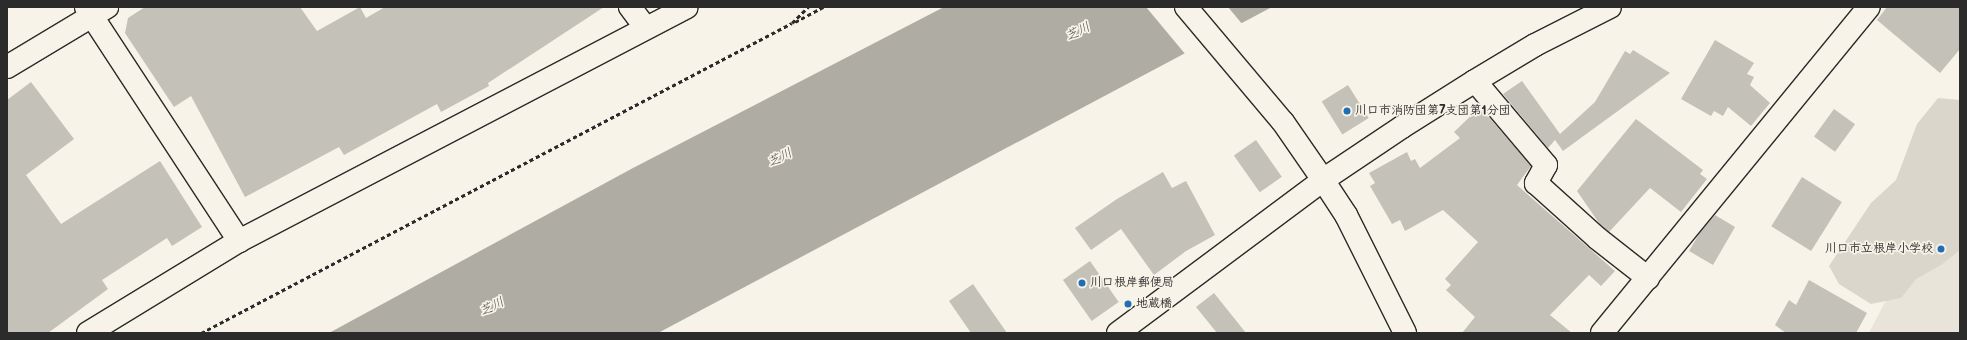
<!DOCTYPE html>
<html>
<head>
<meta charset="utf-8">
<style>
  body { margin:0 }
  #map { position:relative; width:1967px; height:340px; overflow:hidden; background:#f7f3e8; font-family:"Balsamiq Sans","Klee One",sans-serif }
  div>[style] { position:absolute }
  .built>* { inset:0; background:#e8e4da }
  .green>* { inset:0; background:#dad6cc }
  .water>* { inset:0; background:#afaca4 }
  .pier>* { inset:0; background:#f7f3e8 }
  .building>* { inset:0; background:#c4c1b9; transform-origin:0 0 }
  .path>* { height:2.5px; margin-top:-1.25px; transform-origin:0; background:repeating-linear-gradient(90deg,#2b2b2b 0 4px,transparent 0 7px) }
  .roads { filter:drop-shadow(1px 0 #2b2b2b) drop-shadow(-1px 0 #2b2b2b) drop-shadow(0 1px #2b2b2b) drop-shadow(0 -1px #2b2b2b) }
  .minor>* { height:22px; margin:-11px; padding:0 11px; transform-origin:11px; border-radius:11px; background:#f7f3e8 }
  .dots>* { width:11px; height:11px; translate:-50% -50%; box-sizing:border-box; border:2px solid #f7f3e8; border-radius:50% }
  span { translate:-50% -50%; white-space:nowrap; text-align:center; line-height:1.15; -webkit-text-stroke:3.5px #f7f3e8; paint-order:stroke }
  .poi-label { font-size:12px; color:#2b2b2b; font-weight:700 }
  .left { translate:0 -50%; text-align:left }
  .right { translate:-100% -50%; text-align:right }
  .water-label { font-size:13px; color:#53524f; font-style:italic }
  .frame { position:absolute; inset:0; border:8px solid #2b2b2b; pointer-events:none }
</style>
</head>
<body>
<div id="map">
  <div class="built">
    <i style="clip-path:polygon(1960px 194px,1960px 333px,1869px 333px,1884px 304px)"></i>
  </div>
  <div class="green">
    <i style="clip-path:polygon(1938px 98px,1960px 100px,1960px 250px,1941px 265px,1916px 279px,1901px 298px,1871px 304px,1839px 284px,1829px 266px,1871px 203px,1896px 180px,1917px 124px)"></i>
  </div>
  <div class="water">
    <i style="clip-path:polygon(944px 7px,1272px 7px,658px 333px,329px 333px,633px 168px)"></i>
  </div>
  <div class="pier">
    <i style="clip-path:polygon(1146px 7px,1228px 7px,1243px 25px,1186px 55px)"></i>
  </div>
  <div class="building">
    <i style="clip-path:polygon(145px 7px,300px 7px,317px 31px,360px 7px,366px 18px,385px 7px,604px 7px,488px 83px,489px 86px,441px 112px,437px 104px,344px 155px,339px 147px,245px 197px,191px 96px,174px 107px,125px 33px,128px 18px)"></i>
    <i style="clip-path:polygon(1887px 7px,1960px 7px,1960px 49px,1940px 73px,1877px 20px)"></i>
    <i style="clip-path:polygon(1715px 40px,1754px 63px,1747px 74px,1754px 77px,1750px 85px,1770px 103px,1751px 126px,1728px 107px,1723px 116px,1714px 111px,1711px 116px,1681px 99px)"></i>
    <i style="clip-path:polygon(1633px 50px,1670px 73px,1563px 151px,1555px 140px,1548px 148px,1503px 94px,1522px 81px,1560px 134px,1595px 102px,1625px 51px,1630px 54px)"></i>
    <i style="clip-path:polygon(31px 82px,74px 139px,26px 175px,61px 224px,160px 161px,202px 227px,172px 246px,167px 238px,102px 280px,108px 289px,48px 333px,7px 333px,7px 100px)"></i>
    <i style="left:1348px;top:85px;width:39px;height:31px;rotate:58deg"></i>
    <i style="clip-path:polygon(1480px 107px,1531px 166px,1517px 185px,1615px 271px,1601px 286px,1589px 275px,1550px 315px,1572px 333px,1462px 333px,1475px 317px,1446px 290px,1451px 285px,1445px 279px,1478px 242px,1443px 210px,1405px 231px,1400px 220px,1392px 224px,1370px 186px,1375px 183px,1369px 173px,1407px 152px,1411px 161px,1415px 159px,1420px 168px,1460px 138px,1454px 132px)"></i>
    <i style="left:1834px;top:109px;width:26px;height:34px;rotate:36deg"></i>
    <i style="clip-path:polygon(1636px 119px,1703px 170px,1700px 174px,1707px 179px,1681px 212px,1650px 188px,1609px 232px,1599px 223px,1577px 191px)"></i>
    <i style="left:1256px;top:140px;width:45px;height:27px;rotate:55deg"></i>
    <i style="clip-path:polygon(1163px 172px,1172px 188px,1186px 181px,1215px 235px,1186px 251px,1154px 275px,1121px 229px,1091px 250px,1075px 228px,1117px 199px)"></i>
    <i style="left:1802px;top:177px;width:47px;height:58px;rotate:32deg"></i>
    <i style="clip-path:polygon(1715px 215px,1735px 227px,1713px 265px,1689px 251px,1699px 234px)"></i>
    <i style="left:1090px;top:261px;width:50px;height:33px;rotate:55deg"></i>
    <i style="clip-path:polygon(1809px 280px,1867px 313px,1856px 333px,1786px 333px,1775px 325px,1789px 300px,1796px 305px)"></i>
    <i style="clip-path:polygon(973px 284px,984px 300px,1007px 333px,971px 333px,949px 301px)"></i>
    <i style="clip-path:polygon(1214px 293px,1246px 333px,1217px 333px,1196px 307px)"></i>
  </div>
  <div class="path">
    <i style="left:795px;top:22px;width:32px;rotate:-28deg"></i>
    <i style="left:201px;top:333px;width:667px;rotate:-27.68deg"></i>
    <i style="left:792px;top:23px;width:23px;rotate:-45deg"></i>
  </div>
  <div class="roads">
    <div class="minor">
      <i style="left:86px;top:7px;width:280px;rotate:56.8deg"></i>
      <i style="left:630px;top:7px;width:26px;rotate:53deg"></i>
      <i style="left:1186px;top:7px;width:150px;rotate:49.9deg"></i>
      <i style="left:1283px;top:122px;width:70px;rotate:55.4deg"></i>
      <i style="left:1323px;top:180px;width:42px;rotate:56.7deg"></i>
      <i style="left:1346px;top:215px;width:132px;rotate:63.4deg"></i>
      <i style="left:7px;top:67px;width:117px;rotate:-31deg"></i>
      <i style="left:1475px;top:81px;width:110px;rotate:49.8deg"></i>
      <i style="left:1546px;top:165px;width:21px;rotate:119deg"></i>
      <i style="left:1536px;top:183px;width:82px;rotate:42deg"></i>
      <i style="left:1597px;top:238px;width:65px;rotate:38.1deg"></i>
      <i style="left:88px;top:333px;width:177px;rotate:-31.4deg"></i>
      <i style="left:239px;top:241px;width:505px;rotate:-27.58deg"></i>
      <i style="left:1118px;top:333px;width:256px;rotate:-36.7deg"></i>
      <i style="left:1323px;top:180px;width:95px;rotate:-33.9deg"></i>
      <i style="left:1402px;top:127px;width:86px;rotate:-32.2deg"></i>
      <i style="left:1475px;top:81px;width:70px;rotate:-31deg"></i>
      <i style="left:1535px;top:45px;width:84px;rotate:-26.9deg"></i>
      <i style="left:1602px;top:333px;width:421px;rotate:-50.7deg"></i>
    </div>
  </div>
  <div class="dots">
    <i style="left:1347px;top:111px;background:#1f6fb2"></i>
    <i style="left:1941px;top:249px;background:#1f6fb2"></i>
    <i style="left:1082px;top:283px;background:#1f6fb2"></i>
    <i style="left:1128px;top:304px;background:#1f6fb2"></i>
  </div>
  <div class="poi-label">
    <span class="left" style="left:1355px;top:111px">川口市消防団第7支団第1分団</span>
    <span class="right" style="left:1933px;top:249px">川口市立根岸小学校</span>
    <span class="left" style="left:1090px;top:283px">川口根岸郵便局</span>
    <span class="left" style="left:1136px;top:304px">地蔵橋</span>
  </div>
  <div class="water-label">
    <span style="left:1078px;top:32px;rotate:-27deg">芝川</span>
    <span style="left:780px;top:158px;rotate:-27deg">芝川</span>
    <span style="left:492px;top:307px;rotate:-27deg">芝川</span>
  </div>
  <div class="frame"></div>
</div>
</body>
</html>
